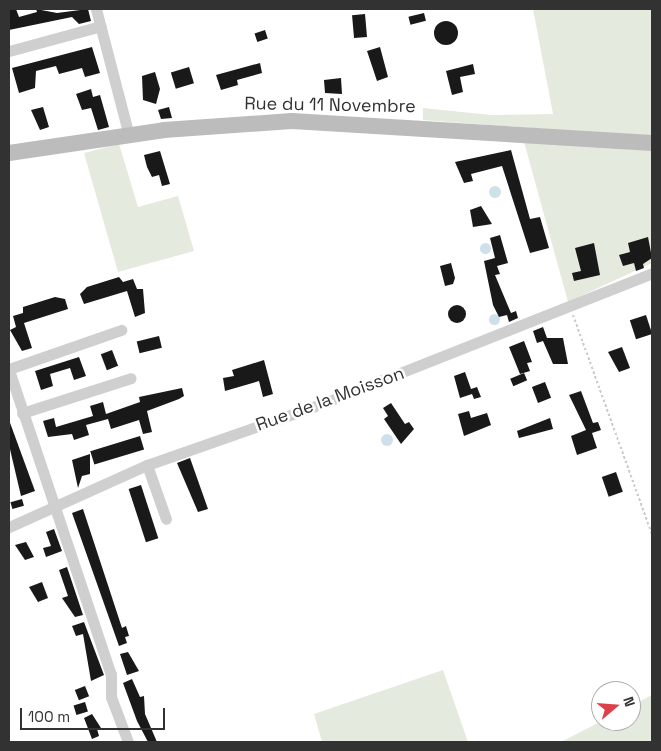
<!DOCTYPE html>
<html>
<head>
<meta charset="utf-8">
<style>
  body { margin:0 }
  #map { position:relative; width:661px; height:751px; overflow:hidden; background:#fff; font-family:"Space Grotesk",sans-serif }
  div>[style] { position:absolute }
  .green>* { inset:0; background:#e4eade }
  .water>* { inset:0; background:#cfe0eb }
  .round { border-radius:50% }
  .building>* { inset:0; background:#191919; transform-origin:0 0 }
  .path>* { height:2px; margin-top:-1px; transform-origin:0; background:repeating-linear-gradient(90deg,#c9c9c9 0 2.5px,transparent 0 5px) }
  .street>* { height:11px; margin:-5.5px; padding:0 5.5px; transform-origin:5.5px; border-radius:5.5px; background:#cfcfcf }
  .secondary>* { height:16px; margin:-8px; padding:0 8px; transform-origin:8px; border-radius:8px; background:#bcbcbc }
  span { translate:-50% -50%; white-space:nowrap; text-align:center; line-height:1.15; -webkit-text-stroke:5px #fff; paint-order:stroke }
  .street-label { font-size:18px; color:#323232 }
  .frame { position:absolute; inset:0; border:10px solid #323232; pointer-events:none }
  .north { position:absolute; left:591px; top:681px; width:50px; height:50px; box-sizing:border-box; background:#fff; border:1px solid #adadad; border-radius:50%; rotate:72deg; font-size:14px; font-weight:700; line-height:20px; text-align:center; color:#323232 }
  .north::after { content:''; display:block; margin:auto; width:18px; height:22px; background:#dc4048; clip-path:polygon(50% 0,100% 100%,50% 72%,0 100%) }
  .scale { position:absolute; left:20px; top:708px; width:145px; height:22px; box-sizing:border-box; border:2px solid #323232; border-top:0; padding-left:6px; font-size:15px; line-height:18px; white-space:nowrap; color:#323232; -webkit-text-stroke:4px #fff; paint-order:stroke }
</style>
</head>
<body>
<div id="map">
  <div class="green">
    <i style="clip-path:polygon(533px 9px,652px 9px,652px 137px,423px 120px,423px 108px,491px 115px,553px 114px)"></i>
    <i style="clip-path:polygon(523px 138px,652px 148px,652px 263px,568px 302px)"></i>
    <i style="clip-path:polygon(119px 144px,138px 207px,178px 196px,194px 251px,118px 272px,84px 153px)"></i>
    <i style="clip-path:polygon(443px 670px,468px 742px,322px 742px,314px 714px)"></i>
    <i style="clip-path:polygon(652px 695px,652px 742px,561px 742px,602px 721px,631px 721px,631px 706px)"></i>
  </div>
  <div class="water">
    <i class="round" style="left:489px;top:186px;width:12px;height:12px"></i>
    <i class="round" style="left:479.5px;top:242.5px;width:11px;height:11px"></i>
    <i class="round" style="left:488.5px;top:313.5px;width:11px;height:11px"></i>
    <i class="round" style="left:381px;top:434px;width:12px;height:12px"></i>
  </div>
  <div class="building">
    <i style="clip-path:polygon(9px 9px,16px 9px,19px 17px,37px 12px,36px 9px,57px 13px,88px 9px,91px 21px,79px 24px,72px 17px,9px 30px)"></i>
    <i style="left:424px;top:13px;width:8px;height:16px;rotate:76deg"></i>
    <i style="left:365px;top:14px;width:23px;height:13px;rotate:85deg"></i>
    <i class="round" style="left:434px;top:21px;width:24px;height:24px"></i>
    <i style="left:265px;top:30px;width:9px;height:11px;rotate:72deg"></i>
    <i style="clip-path:polygon(92px 47px,100px 73px,85px 77px,82px 68px,59px 74px,56px 66px,36px 71px,35px 88px,19px 93px,12px 68px)"></i>
    <i style="clip-path:polygon(380px 47px,388px 77px,377px 81px,367px 51px)"></i>
    <i style="clip-path:polygon(260px 63px,262px 73px,237px 80px,238px 85px,221px 90px,216px 75px)"></i>
    <i style="clip-path:polygon(473px 64px,475px 74px,460px 77px,463px 92px,452px 95px,446px 71px)"></i>
    <i style="left:189px;top:67px;width:17px;height:19px;rotate:73deg"></i>
    <i style="clip-path:polygon(155px 72px,160px 89px,156px 104px,143px 100px,142px 76px)"></i>
    <i style="clip-path:polygon(341px 78px,342px 94px,325px 93px,324px 80px)"></i>
    <i style="clip-path:polygon(91px 89px,93px 97px,100px 95px,109px 127px,98px 130px,91px 108px,82px 110px,76px 94px)"></i>
    <i style="clip-path:polygon(43px 107px,49px 127px,40px 130px,31px 110px)"></i>
    <i style="clip-path:polygon(169px 107px,172px 118px,161px 119px,158px 110px)"></i>
    <i style="clip-path:polygon(511px 150px,530px 219px,540px 217px,549px 248px,530px 253px,502px 166px,471px 174px,473px 181px,464px 183px,455px 162px)"></i>
    <i style="clip-path:polygon(160px 151px,170px 184px,162px 186px,159px 175px,152px 177px,147px 167px,144px 155px)"></i>
    <i style="clip-path:polygon(481px 206px,492px 224px,473px 227px,470px 210px)"></i>
    <i style="clip-path:polygon(500px 235px,508px 263px,497px 266px,500px 274px,495px 275px,511px 313px,516px 311px,518px 318px,509px 322px,507px 315px,499px 317px,493px 305px,484px 261px,495px 258px,490px 238px)"></i>
    <i style="clip-path:polygon(648px 237px,652px 258px,643px 264px,644px 268px,636px 271px,634px 263px,623px 266px,619px 255px,630px 252px,628px 243px)"></i>
    <i style="clip-path:polygon(594px 243px,600px 275px,574px 281px,572px 273px,581px 271px,575px 248px)"></i>
    <i style="clip-path:polygon(451px 263px,455px 278px,453px 284px,445px 286px,440px 266px)"></i>
    <i style="clip-path:polygon(119px 277px,123px 282px,133px 279px,137px 289px,143px 289px,145px 313px,135px 317px,127px 291px,84px 304px,80px 294px,87px 287px)"></i>
    <i style="clip-path:polygon(55px 297px,65px 299px,68px 309px,24px 323px,32px 348px,22px 351px,10px 330px,16px 327px,13px 316px,23px 313px,23px 307px)"></i>
    <i class="round" style="left:448px;top:305px;width:18px;height:18px"></i>
    <i style="left:646px;top:315px;width:20px;height:17px;rotate:72deg"></i>
    <i style="clip-path:polygon(543px 327px,547px 338px,563px 338px,568px 364px,553px 364px,543px 341px,537px 343px,533px 331px)"></i>
    <i style="left:159px;top:336px;width:12px;height:23px;rotate:76deg"></i>
    <i style="clip-path:polygon(524px 341px,532px 362px,527px 363px,530px 371px,520px 374px,509px 347px)"></i>
    <i style="clip-path:polygon(622px 347px,630px 368px,619px 372px,608px 352px)"></i>
    <i style="left:112px;top:350px;width:17px;height:12px;rotate:69deg"></i>
    <i style="clip-path:polygon(79px 357px,86px 376px,74px 380px,70px 368px,50px 374px,53px 386px,41px 390px,35px 371px)"></i>
    <i style="clip-path:polygon(264px 360px,273px 394px,263px 397px,259px 381px,225px 391px,223px 378px,234px 376px,232px 370px)"></i>
    <i style="clip-path:polygon(465px 372px,471px 389px,477px 387px,481px 397px,474px 399px,472px 394px,460px 398px,454px 376px)"></i>
    <i style="left:524px;top:373px;width:8px;height:15px;rotate:67deg"></i>
    <i style="left:545px;top:382px;width:17px;height:14px;rotate:69deg"></i>
    <i style="clip-path:polygon(182px 388px,184px 396px,179px 399px,147px 411px,152px 432px,143px 434px,139px 420px,111px 429px,108px 419px,86px 425px,89px 435px,74px 440px,72px 434px,48px 437px,43px 421px,54px 418px,56px 427px,93px 416px,90px 406px,103px 402px,106px 414px,140px 402px,139px 397px)"></i>
    <i style="clip-path:polygon(581px 391px,593px 423px,598px 422px,601px 430px,592px 433px,597px 448px,577px 455px,571px 436px,586px 430px,569px 395px)"></i>
    <i style="clip-path:polygon(391px 403px,405px 424px,409px 422px,414px 429px,401px 444px,384px 419px,388px 416px,383px 408px)"></i>
    <i style="clip-path:polygon(469px 411px,471px 418px,487px 413px,491px 425px,464px 436px,458px 414px)"></i>
    <i style="clip-path:polygon(550px 418px,553px 429px,519px 438px,517px 431px)"></i>
    <i style="clip-path:polygon(9px 420px,35px 491px,21px 496px,9px 445px)"></i>
    <i style="left:140px;top:436px;width:14px;height:52px;rotate:73deg"></i>
    <i style="clip-path:polygon(90px 454px,90px 474px,82px 476px,78px 488px,72px 460px)"></i>
    <i style="clip-path:polygon(190px 458px,208px 509px,198px 512px,177px 463px)"></i>
    <i style="left:616px;top:472px;width:21px;height:15px;rotate:71deg"></i>
    <i style="left:141px;top:485px;width:56px;height:13px;rotate:72deg"></i>
    <i style="left:22px;top:499px;width:7px;height:12px;rotate:74deg"></i>
    <i style="clip-path:polygon(83px 509px,122px 628px,126px 626px,129px 636px,125px 637px,127px 643px,119px 646px,72px 513px)"></i>
    <i style="clip-path:polygon(54px 529px,62px 551px,46px 557px,43px 548px,51px 546px,46px 532px)"></i>
    <i style="clip-path:polygon(26px 542px,34px 557px,25px 560px,15px 545px)"></i>
    <i style="clip-path:polygon(67px 567px,83px 615px,75px 617px,62px 598px,68px 596px,59px 570px)"></i>
    <i style="clip-path:polygon(42px 582px,48px 598px,38px 602px,29px 587px)"></i>
    <i style="clip-path:polygon(84px 622px,104px 675px,91px 681px,83px 634px,76px 636px,72px 626px)"></i>
    <i style="clip-path:polygon(128px 652px,139px 671px,127px 675px,120px 654px)"></i>
    <i style="clip-path:polygon(132px 679px,140px 697px,144px 696px,145px 714px,157px 742px,148px 742px,137px 721px,123px 683px)"></i>
    <i style="left:85px;top:686px;width:11px;height:11px;rotate:68deg"></i>
    <i style="left:85px;top:702px;width:10px;height:12px;rotate:73deg"></i>
    <i style="clip-path:polygon(92px 714px,101px 728px,97px 729px,99px 736px,92px 739px,84px 718px)"></i>
  </div>
  <div class="path">
    <i style="left:573px;top:315px;width:234px;rotate:70.2deg"></i>
  </div>
  <div class="street">
    <i style="left:96px;top:9px;width:131px;rotate:75.4deg"></i>
    <i style="left:9px;top:51px;width:95px;rotate:-15.2deg"></i>
    <i style="left:9px;top:369px;width:119px;rotate:-19.2deg"></i>
    <i style="left:9px;top:370px;width:321px;rotate:71.5deg"></i>
    <i style="left:111px;top:674px;width:23px;rotate:90deg"></i>
    <i style="left:111px;top:697px;width:48px;rotate:69.3deg"></i>
    <i style="left:22px;top:413px;width:114px;rotate:-17.8deg"></i>
    <i style="left:147px;top:465px;width:57px;rotate:70.6deg"></i>
    <i style="left:9px;top:527px;width:151px;rotate:-24.2deg"></i>
    <i style="left:147px;top:465px;width:188px;rotate:-19.3deg"></i>
    <i style="left:324px;top:403px;width:353px;rotate:-21.6deg"></i>
  </div>
  <div class="secondary">
    <i style="left:9px;top:153px;width:157px;rotate:-8.4deg"></i>
    <i style="left:164px;top:130px;width:128px;rotate:-4deg"></i>
    <i style="left:292px;top:121px;width:361px;rotate:3.5deg"></i>
  </div>
  <div class="street-label">
    <span style="left:330px;top:105px;rotate:1deg">Rue du 11 Novembre</span>
    <span style="left:330px;top:399px;rotate:-20deg">Rue de la Moisson</span>
  </div>
  <div class="frame"></div>
  <div class="north">N</div>
  <div class="scale">100 m</div>
</div>
</body>
</html>
